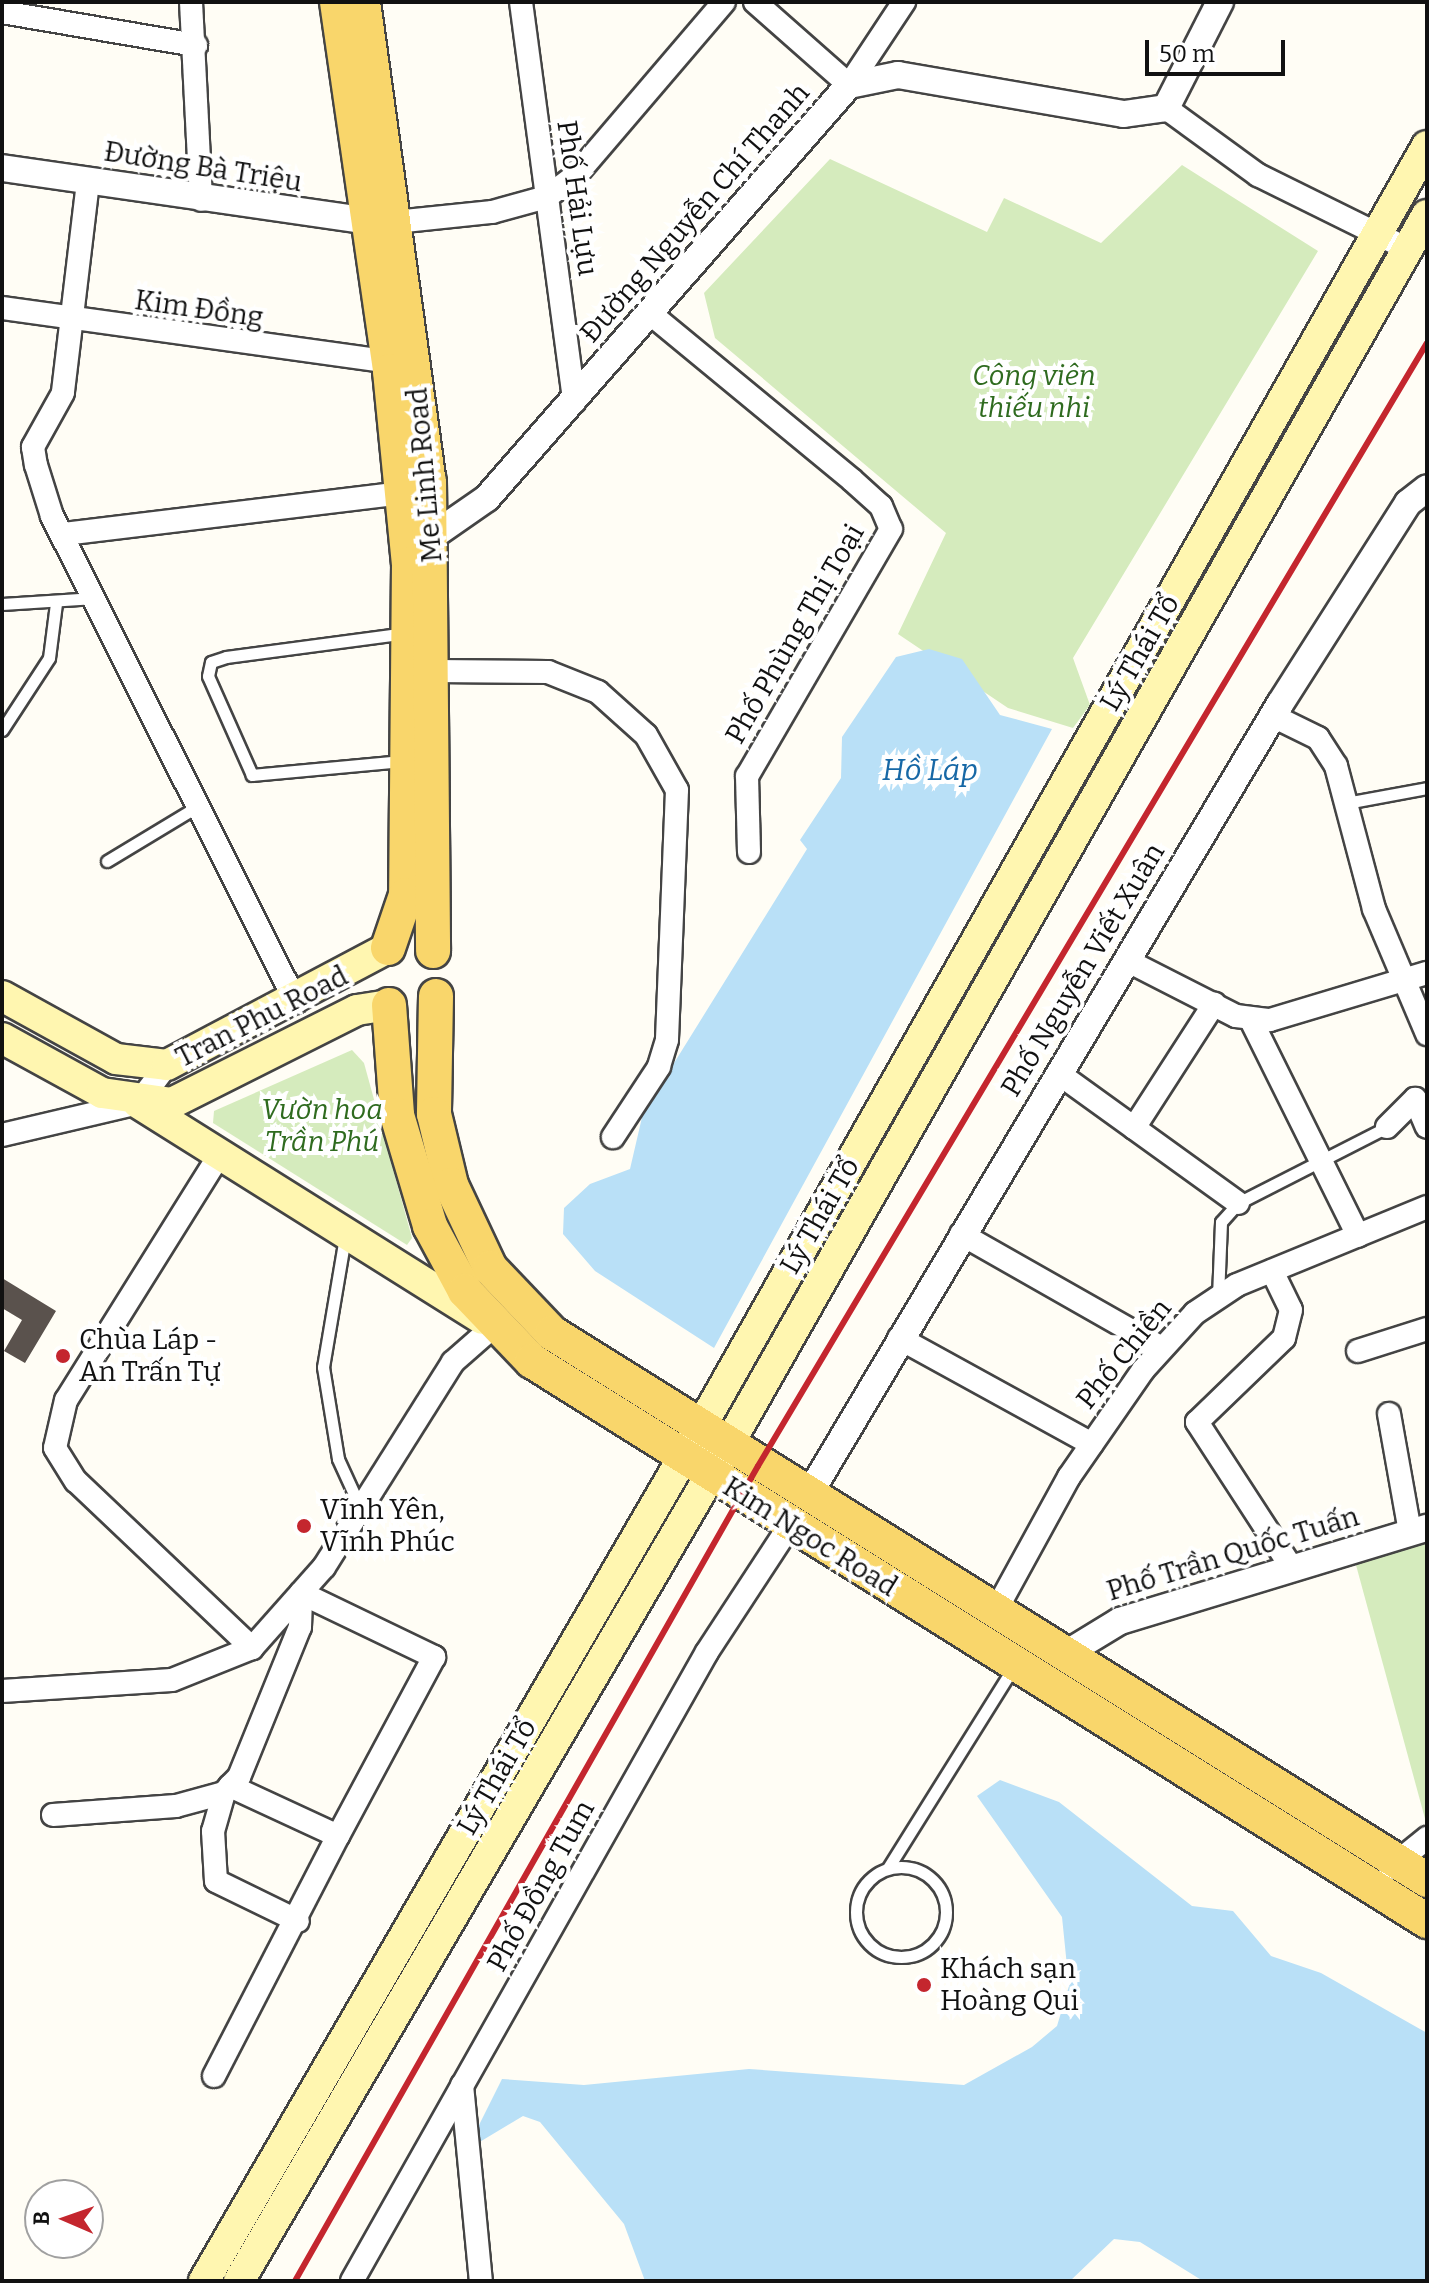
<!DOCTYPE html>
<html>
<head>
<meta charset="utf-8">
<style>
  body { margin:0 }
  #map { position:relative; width:1429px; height:2283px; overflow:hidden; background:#fffdf5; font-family:Bitter,serif }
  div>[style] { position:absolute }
  .green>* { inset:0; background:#d5ebbd }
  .water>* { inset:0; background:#b9e0f7 }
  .building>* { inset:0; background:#5a524d }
  .roads { filter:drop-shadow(2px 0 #444) drop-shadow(-2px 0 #444) drop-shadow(0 2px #444) drop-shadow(0 -2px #444) }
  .service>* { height:11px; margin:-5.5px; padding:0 5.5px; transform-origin:5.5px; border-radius:5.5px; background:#fff }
  .service>.ring { margin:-5.5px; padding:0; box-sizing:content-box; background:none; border:11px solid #fff; border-radius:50% }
  .minor>* { height:22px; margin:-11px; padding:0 11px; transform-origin:11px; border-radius:11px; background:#fff }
  .tertiary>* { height:26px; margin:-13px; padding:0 13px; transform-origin:13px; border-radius:13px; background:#fff }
  .secondary>* { height:30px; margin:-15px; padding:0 15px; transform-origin:15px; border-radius:15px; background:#fff6b0 }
  .primary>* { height:34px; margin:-17px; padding:0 17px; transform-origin:17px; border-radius:17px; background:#f9d66b }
  .rail>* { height:6px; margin:-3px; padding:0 3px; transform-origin:3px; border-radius:3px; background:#c4262e }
  .dots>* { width:22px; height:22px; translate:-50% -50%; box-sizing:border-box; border:4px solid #fff; border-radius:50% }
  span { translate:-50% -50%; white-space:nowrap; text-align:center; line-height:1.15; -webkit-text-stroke:8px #fff; paint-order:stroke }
  .street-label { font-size:28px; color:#111 }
  .park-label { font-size:28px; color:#2f6b1f; font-style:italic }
  .poi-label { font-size:28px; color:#111 }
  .left { translate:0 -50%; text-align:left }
  .water-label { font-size:30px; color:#1768a6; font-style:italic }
  .frame { position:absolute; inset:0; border:4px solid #111; pointer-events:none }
  .north { position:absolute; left:24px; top:2179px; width:80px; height:80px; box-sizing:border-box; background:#fff; border:2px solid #a0a0a0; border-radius:50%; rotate:272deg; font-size:22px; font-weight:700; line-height:32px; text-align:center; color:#111 }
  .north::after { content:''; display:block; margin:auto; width:28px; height:36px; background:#c4262e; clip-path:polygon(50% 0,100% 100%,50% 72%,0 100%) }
  .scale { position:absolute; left:1145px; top:40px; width:140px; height:36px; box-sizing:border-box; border:4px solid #111; border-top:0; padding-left:10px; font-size:24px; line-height:28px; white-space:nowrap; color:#111; -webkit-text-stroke:6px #fff; paint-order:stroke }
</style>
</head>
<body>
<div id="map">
  <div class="green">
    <i style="clip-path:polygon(830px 159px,987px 232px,1004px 198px,1101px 243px,1182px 165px,1318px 251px,1073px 658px,1090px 705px,1073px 728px,1008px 708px,898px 634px,946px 533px,715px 338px,704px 293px)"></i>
    <i style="clip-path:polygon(352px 1050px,364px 1063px,412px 1238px,407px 1245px,213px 1123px,214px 1111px)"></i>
    <i style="clip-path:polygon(1427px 1533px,1427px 1826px,1353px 1554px)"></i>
  </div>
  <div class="water">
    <i style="clip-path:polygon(929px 649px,962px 659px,1000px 715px,1052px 729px,714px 1348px,595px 1271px,563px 1234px,564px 1208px,590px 1184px,630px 1169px,643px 1113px,807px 849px,800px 840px,841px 778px,842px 737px,896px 657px)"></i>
    <i style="clip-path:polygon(1000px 1780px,1059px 1802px,1192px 1906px,1233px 1911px,1271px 1956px,1321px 1973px,1427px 2033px,1427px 2281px,1203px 2281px,1140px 2242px,1114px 2239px,1070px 2281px,645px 2281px,624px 2224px,540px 2122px,523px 2116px,478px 2143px,476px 2131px,502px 2079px,584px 2085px,749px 2069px,964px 2085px,1032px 2047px,1057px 2026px,1069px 1986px,1062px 1917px,977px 1796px)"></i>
  </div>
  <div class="building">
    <i style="clip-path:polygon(2px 1278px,56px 1311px,25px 1363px,4px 1351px,22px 1320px,2px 1308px)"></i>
  </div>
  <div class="roads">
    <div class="service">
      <i style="left:2px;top:604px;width:93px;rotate:-3.7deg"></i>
      <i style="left:2px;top:730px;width:86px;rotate:-56.9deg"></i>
      <i style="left:49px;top:658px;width:55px;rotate:-82.7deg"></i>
      <i style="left:402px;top:761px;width:151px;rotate:174.7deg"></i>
      <i style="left:252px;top:775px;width:108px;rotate:-114deg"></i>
      <i style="left:208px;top:676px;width:14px;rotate:-78deg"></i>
      <i style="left:211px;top:662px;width:16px;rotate:-18deg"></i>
      <i style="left:226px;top:657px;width:182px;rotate:-7.6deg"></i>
      <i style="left:1346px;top:803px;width:82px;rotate:-10.5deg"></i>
      <i style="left:107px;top:861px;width:106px;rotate:-31.1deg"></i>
      <i style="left:345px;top:1237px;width:132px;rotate:99.6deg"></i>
      <i style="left:323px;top:1367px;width:93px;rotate:80.7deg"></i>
      <i style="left:338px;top:1459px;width:53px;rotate:65.4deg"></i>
      <i style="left:1218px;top:1297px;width:75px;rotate:-87.7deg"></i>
      <i style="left:1221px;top:1222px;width:25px;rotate:-48deg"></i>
      <i style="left:1238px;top:1203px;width:167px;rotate:-27deg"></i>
      <i class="ring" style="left:856px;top:1867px;width:79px;height:79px"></i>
      <i style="left:888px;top:1868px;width:239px;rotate:-58deg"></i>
    </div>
    <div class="minor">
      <i style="left:191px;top:2px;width:198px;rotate:87.1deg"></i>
      <i style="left:521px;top:2px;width:403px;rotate:82.4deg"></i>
      <i style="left:755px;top:2px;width:125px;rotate:41.4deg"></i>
      <i style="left:849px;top:85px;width:100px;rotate:-56.5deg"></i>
      <i style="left:2px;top:12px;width:197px;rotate:9.7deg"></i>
      <i style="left:1166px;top:108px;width:114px;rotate:36.1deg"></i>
      <i style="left:1258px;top:175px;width:167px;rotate:26.3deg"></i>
      <i style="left:88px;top:182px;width:212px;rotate:96.8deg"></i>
      <i style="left:63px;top:393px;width:62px;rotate:119.1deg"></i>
      <i style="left:33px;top:447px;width:18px;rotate:81deg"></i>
      <i style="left:36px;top:465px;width:53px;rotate:72.6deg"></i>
      <i style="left:52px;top:516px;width:544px;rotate:63.34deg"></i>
      <i style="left:395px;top:222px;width:98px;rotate:-5.9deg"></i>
      <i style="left:492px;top:212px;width:57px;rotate:-15.3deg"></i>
      <i style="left:547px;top:197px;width:38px;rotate:-37deg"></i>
      <i style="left:577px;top:174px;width:226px;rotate:-49.5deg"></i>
      <i style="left:2px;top:308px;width:391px;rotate:7.9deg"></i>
      <i style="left:652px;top:315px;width:259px;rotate:39.5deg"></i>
      <i style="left:852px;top:480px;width:39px;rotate:42deg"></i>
      <i style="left:881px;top:506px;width:25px;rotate:67deg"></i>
      <i style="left:891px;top:529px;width:286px;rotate:120.2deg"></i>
      <i style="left:747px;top:776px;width:76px;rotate:88.5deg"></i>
      <i style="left:64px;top:534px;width:343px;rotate:-6.9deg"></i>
      <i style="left:434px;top:671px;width:114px;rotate:0.5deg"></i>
      <i style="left:548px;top:672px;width:54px;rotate:21.8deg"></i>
      <i style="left:598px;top:692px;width:64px;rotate:41.9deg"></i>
      <i style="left:646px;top:735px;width:63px;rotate:60.6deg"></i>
      <i style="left:677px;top:790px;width:250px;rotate:92.3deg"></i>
      <i style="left:667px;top:1040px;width:28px;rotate:107deg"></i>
      <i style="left:659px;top:1067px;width:84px;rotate:123.3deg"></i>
      <i style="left:1273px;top:716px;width:50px;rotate:26.1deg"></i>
      <i style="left:1318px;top:738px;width:33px;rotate:57deg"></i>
      <i style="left:1336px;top:766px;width:148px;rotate:75.1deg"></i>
      <i style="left:1374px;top:909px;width:136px;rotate:67deg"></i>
      <i style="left:1126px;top:960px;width:123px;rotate:27deg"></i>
      <i style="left:1236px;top:1016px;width:34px;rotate:7deg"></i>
      <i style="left:1270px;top:1020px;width:164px;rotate:-16.7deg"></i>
      <i style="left:1250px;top:1018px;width:243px;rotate:63.6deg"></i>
      <i style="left:1058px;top:1073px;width:222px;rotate:35.8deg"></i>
      <i style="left:1387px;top:1127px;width:40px;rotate:-45deg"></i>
      <i style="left:1415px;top:1099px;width:30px;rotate:67deg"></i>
      <i style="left:1134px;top:1128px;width:148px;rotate:-57.2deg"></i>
      <i style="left:2px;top:1135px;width:140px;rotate:-13.2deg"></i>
      <i style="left:138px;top:1103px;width:48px;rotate:-52.7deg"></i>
      <i style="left:220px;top:1154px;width:290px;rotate:122deg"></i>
      <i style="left:66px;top:1400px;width:49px;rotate:102.9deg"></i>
      <i style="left:55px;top:1448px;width:39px;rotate:58deg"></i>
      <i style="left:76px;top:1481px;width:243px;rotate:43.5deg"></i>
      <i style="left:961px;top:1234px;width:231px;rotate:29.6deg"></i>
      <i style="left:1272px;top:1271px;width:43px;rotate:64deg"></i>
      <i style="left:1291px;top:1310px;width:29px;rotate:104deg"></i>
      <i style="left:1284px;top:1338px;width:121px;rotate:136deg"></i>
      <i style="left:1197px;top:1422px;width:173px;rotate:57deg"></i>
      <i style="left:899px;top:1338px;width:220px;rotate:28.8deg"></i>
      <i style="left:1358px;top:1351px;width:72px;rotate:-17.7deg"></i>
      <i style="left:1389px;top:1414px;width:120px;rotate:79.9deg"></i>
      <i style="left:995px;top:1612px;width:154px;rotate:-61.3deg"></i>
      <i style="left:1069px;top:1477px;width:130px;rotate:-55.3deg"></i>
      <i style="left:1143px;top:1370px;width:77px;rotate:-47.6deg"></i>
      <i style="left:1195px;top:1313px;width:50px;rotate:-33.7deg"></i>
      <i style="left:1237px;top:1285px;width:205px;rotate:-22.3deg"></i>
      <i style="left:2px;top:1691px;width:170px;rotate:-3.7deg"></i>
      <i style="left:172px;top:1680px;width:86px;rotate:-21.8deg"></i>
      <i style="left:252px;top:1648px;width:108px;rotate:-48.4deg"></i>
      <i style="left:324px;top:1567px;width:242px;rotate:-57.8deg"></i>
      <i style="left:453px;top:1362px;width:55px;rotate:-41.3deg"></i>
      <i style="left:224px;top:1793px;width:40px;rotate:106deg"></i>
      <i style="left:213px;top:1831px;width:50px;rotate:86.6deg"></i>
      <i style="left:216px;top:1881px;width:91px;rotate:26deg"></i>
      <i style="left:53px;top:1815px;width:123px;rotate:-4.2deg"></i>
      <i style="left:176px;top:1806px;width:50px;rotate:-15.2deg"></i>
      <i style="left:224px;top:1793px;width:9px;rotate:-49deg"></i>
      <i style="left:230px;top:1786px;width:13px;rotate:-45deg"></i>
      <i style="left:239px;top:1777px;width:162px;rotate:-67.9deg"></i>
      <i style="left:300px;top:1627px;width:34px;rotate:-88deg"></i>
      <i style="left:301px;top:1593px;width:148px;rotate:25.7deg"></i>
      <i style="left:434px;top:1657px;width:203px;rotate:118.2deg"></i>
      <i style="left:338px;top:1836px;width:119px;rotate:-155.2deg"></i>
      <i style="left:1390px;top:1868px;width:48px;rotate:-39deg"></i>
      <i style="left:214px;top:2076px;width:270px;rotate:-62.7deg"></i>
      <i style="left:462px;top:2085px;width:197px;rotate:84.5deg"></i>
      <i style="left:352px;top:2281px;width:722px;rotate:-60.56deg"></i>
      <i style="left:707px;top:1652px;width:152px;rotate:-56.8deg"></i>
    </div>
    <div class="tertiary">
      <i style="left:2px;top:168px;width:388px;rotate:8.2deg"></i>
      <i style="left:418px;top:546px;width:84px;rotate:-34.8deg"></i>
      <i style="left:487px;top:498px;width:549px;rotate:-48.77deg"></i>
      <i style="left:849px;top:85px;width:50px;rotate:-11.5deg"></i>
      <i style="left:898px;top:75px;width:229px;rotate:9.8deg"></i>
      <i style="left:1124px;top:114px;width:42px;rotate:-8.1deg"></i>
      <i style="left:1166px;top:108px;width:119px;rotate:-63deg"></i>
      <i style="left:808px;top:1496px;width:922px;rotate:-59.21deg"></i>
      <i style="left:1280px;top:704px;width:238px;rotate:-57.5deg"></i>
      <i style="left:1408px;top:503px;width:24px;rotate:-38deg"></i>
      <i style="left:1064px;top:1655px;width:66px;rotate:-31.3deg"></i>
      <i style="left:1120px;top:1621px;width:321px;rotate:-16.9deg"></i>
    </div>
    <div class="secondary">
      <i style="left:2px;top:996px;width:130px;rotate:28.9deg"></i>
      <i style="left:116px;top:1059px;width:51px;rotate:6.7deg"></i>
      <i style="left:167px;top:1065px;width:250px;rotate:-27.9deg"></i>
      <i style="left:2px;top:1038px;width:114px;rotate:28.8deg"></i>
      <i style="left:102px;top:1093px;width:71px;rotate:8.1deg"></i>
      <i style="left:172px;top:1103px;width:207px;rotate:-26.7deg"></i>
      <i style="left:357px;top:1010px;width:32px;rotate:-9deg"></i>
      <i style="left:138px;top:1103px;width:406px;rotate:32.1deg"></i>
      <i style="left:204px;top:2281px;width:984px;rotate:-59.81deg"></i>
      <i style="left:699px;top:1430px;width:1476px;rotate:-60.45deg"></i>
      <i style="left:239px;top:2281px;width:966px;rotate:-59.67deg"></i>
      <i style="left:727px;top:1447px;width:1417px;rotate:-60.4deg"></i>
    </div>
    <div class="primary">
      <i style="left:337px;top:2px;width:373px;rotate:81.8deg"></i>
      <i style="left:390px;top:371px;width:194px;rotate:84.4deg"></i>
      <i style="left:409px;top:564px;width:331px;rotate:90.5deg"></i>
      <i style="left:406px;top:895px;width:56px;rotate:108.8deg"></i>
      <i style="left:363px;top:2px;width:484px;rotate:82.2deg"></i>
      <i style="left:429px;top:481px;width:470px;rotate:89.5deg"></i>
      <i style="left:436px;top:996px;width:118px;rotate:91deg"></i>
      <i style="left:434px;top:1114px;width:73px;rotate:76.5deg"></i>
      <i style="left:451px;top:1185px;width:92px;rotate:64.8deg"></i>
      <i style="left:490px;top:1268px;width:90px;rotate:46.4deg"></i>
      <i style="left:552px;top:1333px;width:1032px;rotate:32.01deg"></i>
      <i style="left:389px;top:1005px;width:110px;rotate:85.8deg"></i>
      <i style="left:397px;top:1115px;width:116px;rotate:73.4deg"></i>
      <i style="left:430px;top:1226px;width:74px;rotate:61.7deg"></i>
      <i style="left:465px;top:1291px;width:97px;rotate:46.3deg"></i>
      <i style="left:532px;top:1361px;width:1056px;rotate:32.03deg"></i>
    </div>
  </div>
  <div class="rail">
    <i style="left:295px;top:2281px;width:937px;rotate:-60.4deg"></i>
    <i style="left:758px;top:1466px;width:1307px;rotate:-59.22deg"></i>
  </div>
  <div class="dots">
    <i style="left:63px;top:1356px;background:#c4262e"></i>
    <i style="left:304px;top:1526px;background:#c4262e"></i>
    <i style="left:924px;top:1985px;background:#c4262e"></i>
  </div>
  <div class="street-label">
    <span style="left:203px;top:167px;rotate:9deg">Đường Bà Triệu</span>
    <span style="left:577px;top:198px;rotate:82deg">Phố Hải Lựu</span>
    <span style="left:695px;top:213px;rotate:-49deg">Đường Nguyễn Chí Thanh</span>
    <span style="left:199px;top:309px;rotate:8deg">Kim Đồng</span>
    <span style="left:425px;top:475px;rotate:-95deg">Me Linh Road</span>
    <span style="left:795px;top:634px;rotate:-60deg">Phố Phùng Thị Toại</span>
    <span style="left:1140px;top:653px;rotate:-60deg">Lý Thái Tổ</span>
    <span style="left:1083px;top:970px;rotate:-59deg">Phố Nguyễn Viết Xuân</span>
    <span style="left:262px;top:1017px;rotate:-27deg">Tran Phu Road</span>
    <span style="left:820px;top:1216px;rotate:-60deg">Lý Thái Tổ</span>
    <span style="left:1124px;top:1354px;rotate:-51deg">Phố Chiền</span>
    <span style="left:810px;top:1537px;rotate:32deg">Kim Ngoc Road</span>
    <span style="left:1233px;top:1554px;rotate:-17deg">Phố Trần Quốc Tuấn</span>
    <span style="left:497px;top:1777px;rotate:-60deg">Lý Thái Tổ</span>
    <span style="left:541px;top:1886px;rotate:-61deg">Phố Đồng Tum</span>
  </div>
  <div class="park-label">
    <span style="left:1034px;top:392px">Công viên<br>thiếu nhi</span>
    <span style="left:322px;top:1126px">Vườn hoa<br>Trần Phú</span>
  </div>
  <div class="poi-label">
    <span class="left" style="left:79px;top:1356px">Chùa Láp -<br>An Trấn Tự</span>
    <span class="left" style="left:320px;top:1526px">Vĩnh Yên,<br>Vĩnh Phúc</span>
    <span class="left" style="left:940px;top:1985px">Khách sạn<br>Hoàng Qui</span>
  </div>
  <div class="water-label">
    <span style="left:930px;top:770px">Hồ Láp</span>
  </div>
  <div class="frame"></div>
  <div class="north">B</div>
  <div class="scale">50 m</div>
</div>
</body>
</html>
